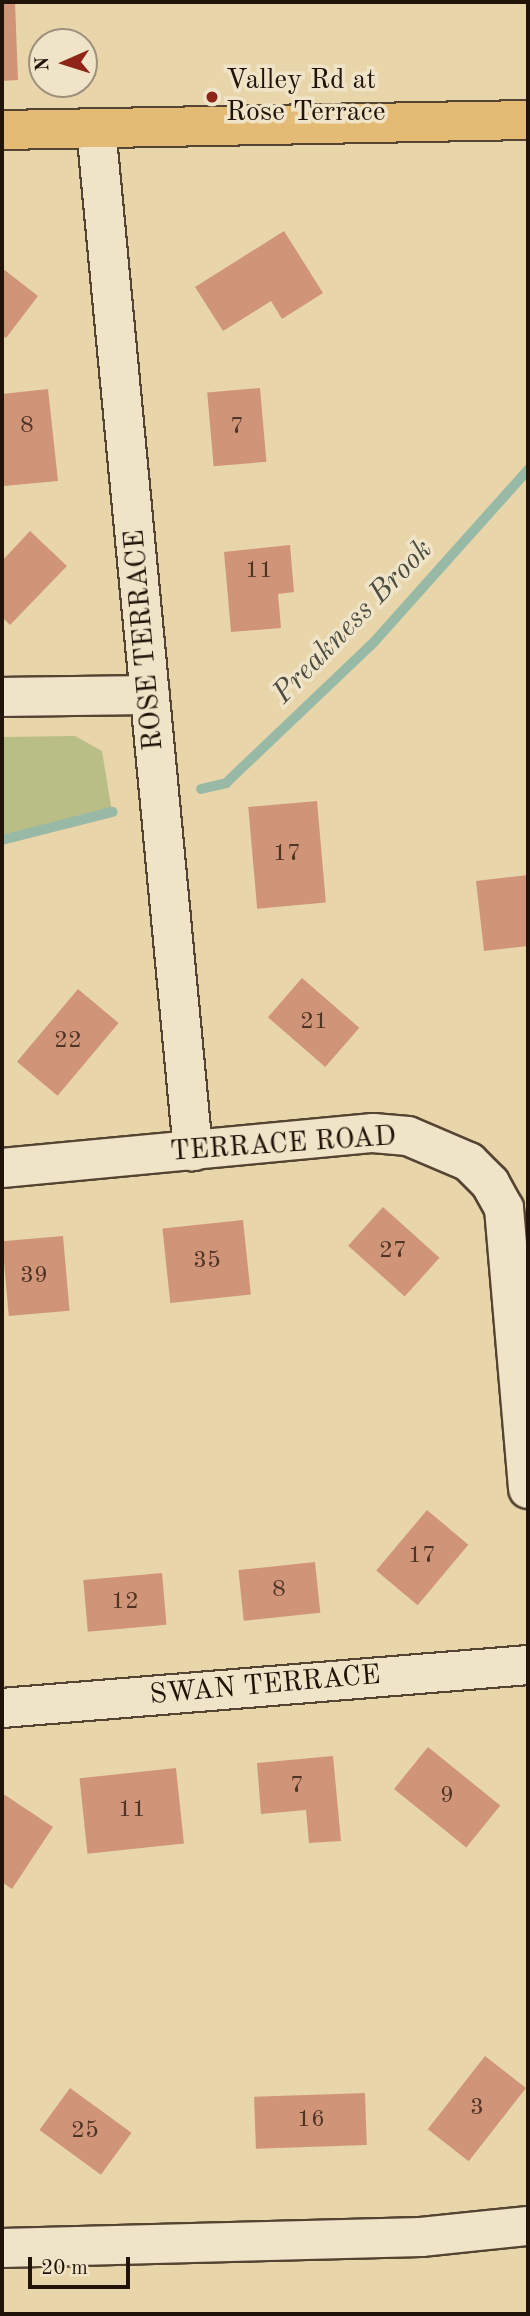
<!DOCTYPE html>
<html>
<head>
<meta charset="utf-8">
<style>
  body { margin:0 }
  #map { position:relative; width:530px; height:2316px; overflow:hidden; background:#e8d6aa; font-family:"Old Standard TT",serif }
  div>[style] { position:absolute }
  .green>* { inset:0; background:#b9bd86 }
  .stream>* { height:10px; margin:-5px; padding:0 5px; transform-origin:5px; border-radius:5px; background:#98b9a6 }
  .building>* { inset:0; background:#d09578; transform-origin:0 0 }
  .roads { filter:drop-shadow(2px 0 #544431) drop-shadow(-2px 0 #544431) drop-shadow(0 2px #544431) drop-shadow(0 -2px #544431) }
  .minor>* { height:38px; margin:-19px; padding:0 19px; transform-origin:19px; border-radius:19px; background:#f0e4c8 }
  .major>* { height:38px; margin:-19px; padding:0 19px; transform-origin:19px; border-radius:19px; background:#e4bb75 }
  .dots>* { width:19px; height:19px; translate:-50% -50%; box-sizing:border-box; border:4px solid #f0e4c8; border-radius:50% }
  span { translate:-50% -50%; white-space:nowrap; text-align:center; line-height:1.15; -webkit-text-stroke:7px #f0e4c8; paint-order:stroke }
  .number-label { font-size:24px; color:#4e3425 }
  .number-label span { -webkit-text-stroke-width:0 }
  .poi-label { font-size:28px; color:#221309 }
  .left { translate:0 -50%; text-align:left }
  .street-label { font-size:28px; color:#221309 }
  .water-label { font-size:30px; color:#4b4d40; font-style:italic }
  .frame { position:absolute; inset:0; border:4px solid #221309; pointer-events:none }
  .north { position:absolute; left:28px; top:28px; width:70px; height:70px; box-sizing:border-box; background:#f0e4c8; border:2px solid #9e907c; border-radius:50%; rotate:267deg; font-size:19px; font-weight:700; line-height:28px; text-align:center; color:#221309 }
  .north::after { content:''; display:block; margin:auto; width:24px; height:32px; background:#8f2418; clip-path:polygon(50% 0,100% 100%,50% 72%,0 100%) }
  .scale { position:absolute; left:28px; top:2257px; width:102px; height:32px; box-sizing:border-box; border:4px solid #221309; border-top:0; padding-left:9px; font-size:21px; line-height:24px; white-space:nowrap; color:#221309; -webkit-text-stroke:5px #f0e4c8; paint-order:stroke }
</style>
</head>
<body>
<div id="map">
  <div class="green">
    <i style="clip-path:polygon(75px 736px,102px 751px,112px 812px,2px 840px,2px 737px)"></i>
  </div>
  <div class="stream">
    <i style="left:201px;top:789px;width:26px;rotate:-13deg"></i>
    <i style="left:226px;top:783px;width:204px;rotate:-43.6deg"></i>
    <i style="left:374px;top:642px;width:231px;rotate:-48.2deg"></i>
    <i style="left:2px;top:840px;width:114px;rotate:-14.3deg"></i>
  </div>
  <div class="building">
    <i style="clip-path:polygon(2px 2px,15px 2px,18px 80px,2px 81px)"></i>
    <i style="clip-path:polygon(284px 231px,323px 293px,282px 319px,271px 301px,223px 331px,195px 287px)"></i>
    <i style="clip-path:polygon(2px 268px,38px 296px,6px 338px,2px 335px)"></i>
    <i style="left:260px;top:388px;width:74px;height:53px;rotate:85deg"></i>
    <i style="clip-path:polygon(48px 389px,58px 481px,4px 486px,2px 394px)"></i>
    <i style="clip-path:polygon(30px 531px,67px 566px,10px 625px,2px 617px,2px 561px)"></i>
    <i style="clip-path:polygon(290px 545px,294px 592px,278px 594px,281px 628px,231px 632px,224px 552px)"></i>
    <i style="left:317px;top:801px;width:102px;height:69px;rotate:85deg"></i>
    <i style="clip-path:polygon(528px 875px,528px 946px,484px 951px,476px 881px)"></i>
    <i style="left:302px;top:978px;width:76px;height:52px;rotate:41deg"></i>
    <i style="left:78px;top:989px;width:53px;height:95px;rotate:40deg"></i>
    <i style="left:383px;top:1207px;width:76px;height:52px;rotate:42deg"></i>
    <i style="left:243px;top:1220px;width:75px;height:81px;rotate:84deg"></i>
    <i style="left:63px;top:1236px;width:75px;height:61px;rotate:85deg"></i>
    <i style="left:427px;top:1510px;width:54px;height:79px;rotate:40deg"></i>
    <i style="left:315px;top:1562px;width:51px;height:77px;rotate:84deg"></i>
    <i style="left:162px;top:1573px;width:52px;height:79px;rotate:85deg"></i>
    <i style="left:428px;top:1747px;width:93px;height:54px;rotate:39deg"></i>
    <i style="clip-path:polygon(333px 1756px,341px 1841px,309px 1843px,306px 1810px,261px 1814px,257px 1763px)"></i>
    <i style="left:176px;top:1768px;width:76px;height:97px;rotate:84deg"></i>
    <i style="clip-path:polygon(2px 1793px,53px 1827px,12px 1889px,2px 1882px)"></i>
    <i style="left:485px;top:2056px;width:52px;height:93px;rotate:38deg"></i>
    <i style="left:70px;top:2088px;width:76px;height:52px;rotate:36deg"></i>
    <i style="left:365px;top:2093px;width:52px;height:111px;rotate:88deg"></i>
  </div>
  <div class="roads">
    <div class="minor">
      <i style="left:96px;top:128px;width:1028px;rotate:84.58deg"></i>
      <i style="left:2px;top:697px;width:148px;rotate:-0.8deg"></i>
      <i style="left:2px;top:1168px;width:373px;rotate:-5.4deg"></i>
      <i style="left:373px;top:1133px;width:35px;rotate:5deg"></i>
      <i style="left:408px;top:1136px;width:66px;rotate:23.1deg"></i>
      <i style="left:469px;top:1162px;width:30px;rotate:45deg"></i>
      <i style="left:490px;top:1183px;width:29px;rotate:61deg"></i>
      <i style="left:504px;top:1208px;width:282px;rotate:85.1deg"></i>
      <i style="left:2px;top:1708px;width:528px;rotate:-4.67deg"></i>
      <i style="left:2px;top:2248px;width:419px;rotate:-1.5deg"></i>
      <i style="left:421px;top:2237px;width:108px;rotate:-5.9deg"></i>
    </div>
    <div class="major">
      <i style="left:2px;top:130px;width:526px;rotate:-1.09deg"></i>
    </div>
  </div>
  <div class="dots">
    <i style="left:212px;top:97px;background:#8f2418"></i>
  </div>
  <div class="number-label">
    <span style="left:27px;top:427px">8</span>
    <span style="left:237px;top:428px">7</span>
    <span style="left:259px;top:572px">11</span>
    <span style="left:287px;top:855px">17</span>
    <span style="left:314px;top:1023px">21</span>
    <span style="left:68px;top:1042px">22</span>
    <span style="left:393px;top:1252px">27</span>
    <span style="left:207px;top:1262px">35</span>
    <span style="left:34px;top:1277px">39</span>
    <span style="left:422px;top:1557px">17</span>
    <span style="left:279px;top:1591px">8</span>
    <span style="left:125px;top:1603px">12</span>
    <span style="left:297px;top:1787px">7</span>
    <span style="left:447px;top:1797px">9</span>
    <span style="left:132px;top:1811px">11</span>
    <span style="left:477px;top:2109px">3</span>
    <span style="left:311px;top:2121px">16</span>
    <span style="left:85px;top:2132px">25</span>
  </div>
  <div class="poi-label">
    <span class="left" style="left:226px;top:97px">Valley Rd at<br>Rose Terrace</span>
  </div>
  <div class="street-label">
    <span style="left:145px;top:640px;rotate:-95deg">ROSE TERRACE</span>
    <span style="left:283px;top:1145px;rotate:-4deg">TERRACE ROAD</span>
    <span style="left:265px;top:1686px;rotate:-5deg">SWAN TERRACE</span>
  </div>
  <div class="water-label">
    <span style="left:353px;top:622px;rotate:-46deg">Preakness Brook</span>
  </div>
  <div class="frame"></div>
  <div class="north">N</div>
  <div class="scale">20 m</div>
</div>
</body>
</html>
